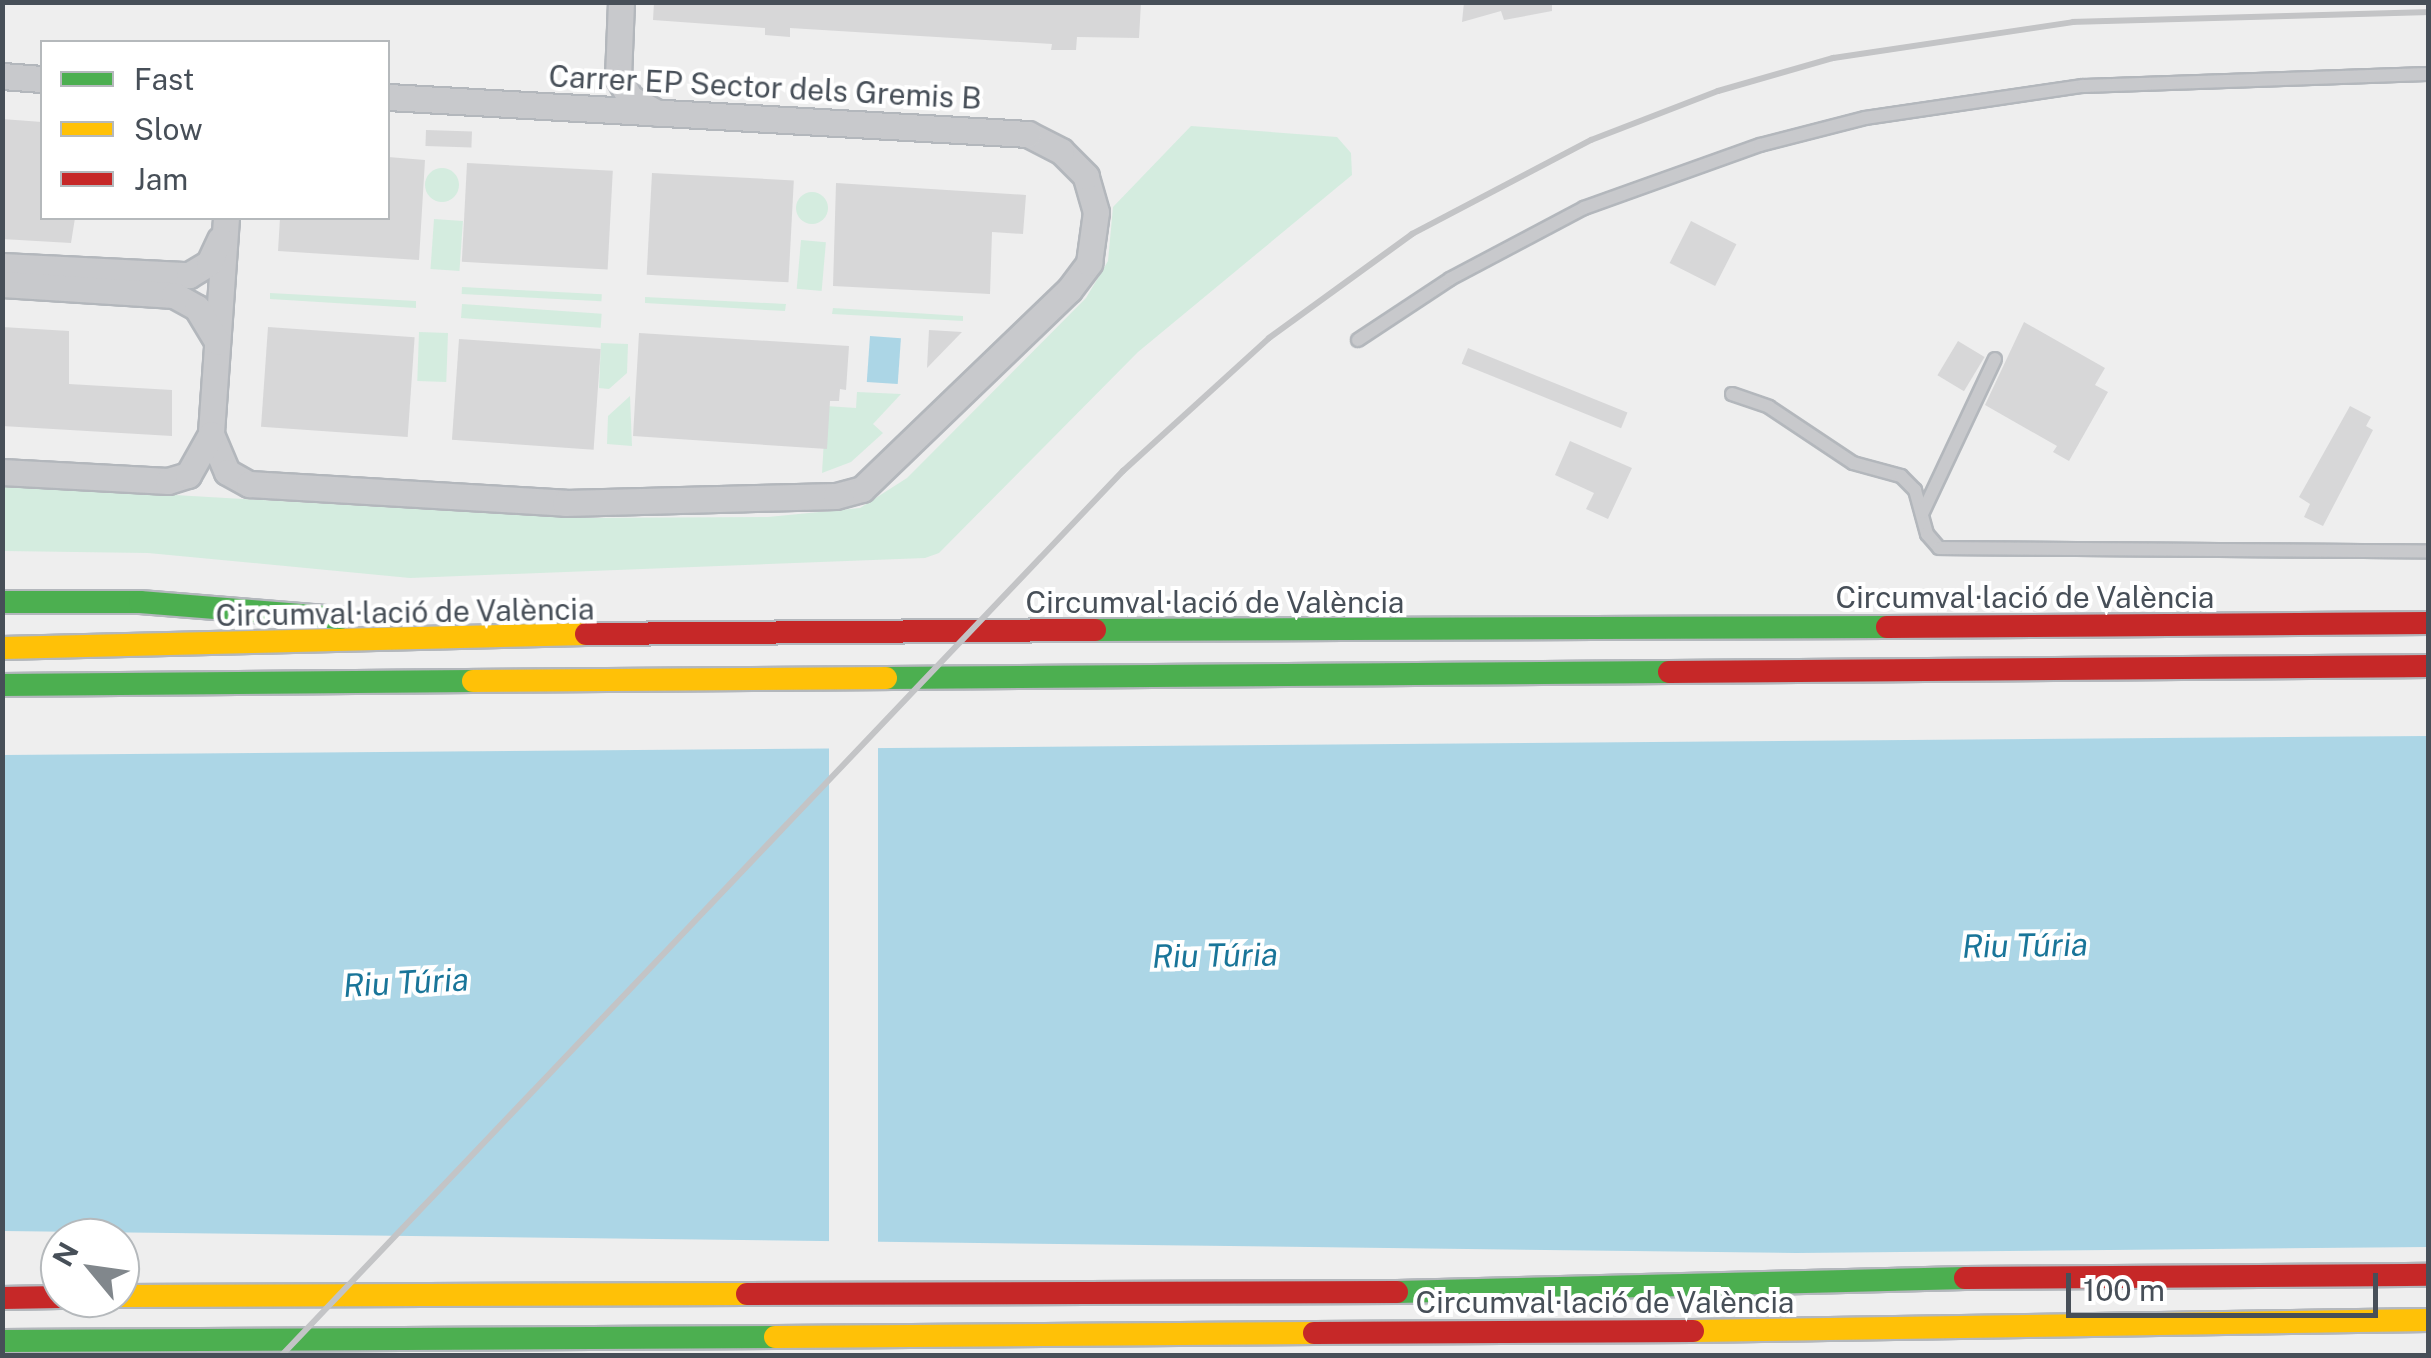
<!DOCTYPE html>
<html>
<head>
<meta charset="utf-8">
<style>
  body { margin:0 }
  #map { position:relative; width:2431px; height:1358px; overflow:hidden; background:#eee; font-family:"Public Sans",sans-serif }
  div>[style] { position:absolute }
  .green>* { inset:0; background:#d4ecdf; transform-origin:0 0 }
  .round { border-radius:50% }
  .water>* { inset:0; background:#acd6e6; transform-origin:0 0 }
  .pier>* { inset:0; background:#eee; transform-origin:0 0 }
  .building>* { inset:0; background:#d7d7d8; transform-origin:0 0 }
  .roads { filter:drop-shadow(2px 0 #b3b7bc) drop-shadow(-2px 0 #b3b7bc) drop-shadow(0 2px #b3b7bc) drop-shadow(0 -2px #b3b7bc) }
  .lane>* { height:12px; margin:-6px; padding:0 6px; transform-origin:6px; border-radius:6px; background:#c8c9cc }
  .street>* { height:25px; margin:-12.5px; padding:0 12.5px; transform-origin:12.5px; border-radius:12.5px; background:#c8c9cc }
  .fast>* { height:22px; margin:-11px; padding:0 11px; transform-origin:11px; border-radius:11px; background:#4caf50 }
  .slow>* { height:22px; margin:-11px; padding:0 11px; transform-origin:11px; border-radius:11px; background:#ffc107 }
  .jam>* { height:22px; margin:-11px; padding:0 11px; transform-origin:11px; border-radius:11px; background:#c62828 }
  .rail>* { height:6px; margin:-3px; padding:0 3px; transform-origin:3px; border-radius:3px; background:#c3c4c6 }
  span { translate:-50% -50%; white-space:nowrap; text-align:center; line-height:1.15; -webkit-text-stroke:8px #fff; paint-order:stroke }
  .street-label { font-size:30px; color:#474f58 }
  .water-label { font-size:32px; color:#197599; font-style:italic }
  .frame { position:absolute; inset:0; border:5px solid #474f58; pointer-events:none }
  .legend { position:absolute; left:40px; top:40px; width:350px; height:180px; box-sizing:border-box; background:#fff; border:2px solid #b5b9bc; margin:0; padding:12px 18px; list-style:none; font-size:30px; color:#474f58 }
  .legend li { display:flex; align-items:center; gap:20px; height:50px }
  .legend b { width:50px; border:2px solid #b5b9bc }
  .north { position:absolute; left:40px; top:1218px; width:100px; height:100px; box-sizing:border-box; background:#fff; border:2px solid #b5b9bc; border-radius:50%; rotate:299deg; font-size:28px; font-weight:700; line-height:40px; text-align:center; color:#474f58 }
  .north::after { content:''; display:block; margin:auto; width:35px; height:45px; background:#81878c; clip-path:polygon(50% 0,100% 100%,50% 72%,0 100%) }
  .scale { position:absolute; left:2066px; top:1273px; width:312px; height:45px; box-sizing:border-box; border:5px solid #474f58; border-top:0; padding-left:12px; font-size:30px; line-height:35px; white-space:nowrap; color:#474f58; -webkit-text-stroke:8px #fff; paint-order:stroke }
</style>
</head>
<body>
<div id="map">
  <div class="green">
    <i style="clip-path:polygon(1191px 126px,1337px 137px,1351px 153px,1352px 175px,1138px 352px,939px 553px,925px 558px,410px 578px,148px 553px,3px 551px,3px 485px,573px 518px,768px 517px,860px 508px,907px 478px,1086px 298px,1108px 261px,1113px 207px)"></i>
    <i class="round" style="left:425px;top:168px;width:34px;height:34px"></i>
    <i class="round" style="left:796px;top:192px;width:32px;height:32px"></i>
    <i style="left:434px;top:219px;width:29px;height:50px;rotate:4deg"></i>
    <i style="left:801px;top:240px;width:25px;height:49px;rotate:5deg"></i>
    <i style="left:462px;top:287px;width:140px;height:7px;rotate:3deg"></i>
    <i style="clip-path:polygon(270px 293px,416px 301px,416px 308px,270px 299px)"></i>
    <i style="clip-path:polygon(645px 297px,786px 304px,785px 311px,645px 303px)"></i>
    <i style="left:462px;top:304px;width:140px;height:14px;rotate:4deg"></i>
    <i style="clip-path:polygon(833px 308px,963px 316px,963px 321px,832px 314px)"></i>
    <i style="left:419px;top:332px;width:29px;height:49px;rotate:2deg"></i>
    <i style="clip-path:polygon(601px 343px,628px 344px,627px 373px,609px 389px,599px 388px)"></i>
    <i style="clip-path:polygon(857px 392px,901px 394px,873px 424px,883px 433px,851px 462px,822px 473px,826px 406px,856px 408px)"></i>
    <i style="clip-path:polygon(630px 396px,632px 446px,607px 444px,608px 416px)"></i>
  </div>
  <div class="water">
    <i style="left:870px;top:336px;width:31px;height:46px;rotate:4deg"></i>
    <i style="clip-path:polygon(2428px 736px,2428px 1247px,1796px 1253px,3px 1231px,3px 755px)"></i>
  </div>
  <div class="pier">
    <i style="left:829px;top:743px;width:49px;height:687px"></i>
  </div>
  <div class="building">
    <i style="clip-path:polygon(654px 2px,1132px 2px,1141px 3px,1139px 38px,1077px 37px,1076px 50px,1051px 50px,1052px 44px,790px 28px,790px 37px,765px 35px,765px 28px,653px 20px)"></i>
    <i style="clip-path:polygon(1464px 2px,1552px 2px,1552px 11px,1504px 20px,1501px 11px,1462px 22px)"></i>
    <i style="clip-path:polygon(2px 119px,42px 122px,42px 218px,75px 218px,71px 243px,2px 239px)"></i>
    <i style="left:426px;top:130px;width:46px;height:16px;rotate:2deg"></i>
    <i style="clip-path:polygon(388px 157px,425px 160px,419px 260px,278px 251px,280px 218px,388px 218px)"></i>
    <i style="left:467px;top:163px;width:146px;height:99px;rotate:3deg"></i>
    <i style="left:652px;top:173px;width:142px;height:102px;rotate:3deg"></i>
    <i style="clip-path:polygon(836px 183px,1026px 195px,1023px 234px,992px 232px,990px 294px,833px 286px)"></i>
    <i style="left:1691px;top:221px;width:51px;height:47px;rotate:27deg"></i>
    <i style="clip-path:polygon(2024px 322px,2105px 368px,2095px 385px,2108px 392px,2069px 461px,2053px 452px,2057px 446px,1985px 405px)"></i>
    <i style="clip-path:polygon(2px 327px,69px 331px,69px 384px,172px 390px,172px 436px,2px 426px)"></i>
    <i style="left:268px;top:327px;width:147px;height:100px;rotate:4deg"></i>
    <i style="clip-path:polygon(929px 330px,962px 332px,927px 368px)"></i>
    <i style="clip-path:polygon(639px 333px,849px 346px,846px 390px,840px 389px,839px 401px,830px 401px,827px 449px,633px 436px)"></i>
    <i style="left:459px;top:339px;width:142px;height:101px;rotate:4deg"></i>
    <i style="left:1958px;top:341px;width:31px;height:40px;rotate:31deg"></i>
    <i style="left:1468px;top:348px;width:172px;height:17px;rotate:22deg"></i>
    <i style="clip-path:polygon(2350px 406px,2371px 417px,2366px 426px,2373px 430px,2323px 526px,2304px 517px,2310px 504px,2299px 497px)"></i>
    <i style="clip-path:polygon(1570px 441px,1632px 468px,1608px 519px,1586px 509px,1594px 493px,1555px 475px)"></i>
  </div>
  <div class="roads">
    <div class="lane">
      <i style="left:1358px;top:340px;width:110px;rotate:-33.5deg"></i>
      <i style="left:1450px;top:279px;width:152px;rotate:-27.9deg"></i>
      <i style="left:1584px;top:208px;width:187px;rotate:-19.7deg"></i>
      <i style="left:1760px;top:145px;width:108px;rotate:-14.4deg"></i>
      <i style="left:1865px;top:118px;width:220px;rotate:-8.4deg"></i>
      <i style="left:2083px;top:86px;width:345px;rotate:-2deg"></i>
      <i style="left:1732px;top:394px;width:39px;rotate:19deg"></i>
      <i style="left:1769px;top:407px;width:101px;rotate:33.7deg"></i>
      <i style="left:1853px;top:463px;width:50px;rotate:15.2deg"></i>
      <i style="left:1901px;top:476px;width:20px;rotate:45deg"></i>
      <i style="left:1915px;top:490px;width:46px;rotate:74.7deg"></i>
      <i style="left:1927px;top:534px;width:18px;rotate:49deg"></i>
      <i style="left:1939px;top:548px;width:489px;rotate:0.4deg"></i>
      <i style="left:1923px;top:512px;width:169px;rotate:-64.8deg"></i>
    </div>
    <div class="street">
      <i style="left:621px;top:2px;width:75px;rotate:92.3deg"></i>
      <i style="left:618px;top:77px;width:24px;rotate:60deg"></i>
      <i style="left:630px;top:98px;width:31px;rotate:29deg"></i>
      <i style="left:2px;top:76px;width:40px;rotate:4.3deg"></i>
      <i style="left:226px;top:218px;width:217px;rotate:94deg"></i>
      <i style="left:211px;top:434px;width:41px;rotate:67.2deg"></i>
      <i style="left:227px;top:472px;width:25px;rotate:29deg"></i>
      <i style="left:249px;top:484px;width:317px;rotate:3.4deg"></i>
      <i style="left:565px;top:503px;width:271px;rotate:-1.5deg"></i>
      <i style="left:836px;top:496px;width:27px;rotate:-15deg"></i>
      <i style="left:862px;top:489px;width:287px;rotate:-43.9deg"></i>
      <i style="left:1069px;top:290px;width:34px;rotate:-53deg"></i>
      <i style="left:1089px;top:263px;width:51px;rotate:-82.2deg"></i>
      <i style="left:1096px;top:212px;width:37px;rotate:-106deg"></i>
      <i style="left:1086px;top:176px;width:35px;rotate:-135deg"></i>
      <i style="left:1061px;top:151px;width:37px;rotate:-153deg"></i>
      <i style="left:1028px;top:134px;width:641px;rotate:-176.69deg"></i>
      <i style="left:2px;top:266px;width:187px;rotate:2.8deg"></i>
      <i style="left:189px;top:275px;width:23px;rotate:-31deg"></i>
      <i style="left:209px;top:263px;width:26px;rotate:-65deg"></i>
      <i style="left:2px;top:284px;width:172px;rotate:3.7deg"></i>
      <i style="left:174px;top:295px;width:26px;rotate:29deg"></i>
      <i style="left:197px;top:308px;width:39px;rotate:59deg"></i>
      <i style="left:2px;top:472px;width:166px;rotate:3.1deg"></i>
      <i style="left:168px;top:481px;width:21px;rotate:-17deg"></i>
      <i style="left:188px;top:475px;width:47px;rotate:-60.7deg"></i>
    </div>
    <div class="fast">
      <i style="left:2px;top:602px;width:138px"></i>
      <i style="left:140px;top:602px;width:201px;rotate:4.6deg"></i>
      <i style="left:1095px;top:630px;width:792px;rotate:-0.22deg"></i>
      <i style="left:886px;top:678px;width:783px;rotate:-0.44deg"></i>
      <i style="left:2px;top:685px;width:471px;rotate:-0.5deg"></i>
      <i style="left:1397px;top:1292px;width:568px;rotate:-1.41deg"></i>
      <i style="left:2px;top:1341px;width:773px;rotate:-0.3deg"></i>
    </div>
    <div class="slow">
      <i style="left:2px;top:648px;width:584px;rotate:-1.37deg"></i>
      <i style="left:473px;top:681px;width:413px;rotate:-0.4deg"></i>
      <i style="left:120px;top:1296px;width:627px;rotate:-0.18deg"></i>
      <i style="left:1693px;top:1331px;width:735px;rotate:-0.86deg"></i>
      <i style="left:775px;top:1337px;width:539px;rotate:-0.43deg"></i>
    </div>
    <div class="jam">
      <i style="left:1887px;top:627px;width:541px;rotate:-0.42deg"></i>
      <i style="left:586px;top:634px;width:509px;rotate:-0.45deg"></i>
      <i style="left:1669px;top:672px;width:759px;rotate:-0.45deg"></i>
      <i style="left:1965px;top:1278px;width:463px;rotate:-0.4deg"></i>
      <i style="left:747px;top:1294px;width:650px;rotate:-0.18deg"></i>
      <i style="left:2px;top:1298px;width:58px;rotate:-1deg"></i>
      <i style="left:1314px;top:1333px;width:379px;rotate:-0.3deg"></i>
    </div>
  </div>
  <div class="rail">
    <i style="left:281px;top:1356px;width:1222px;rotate:-46.43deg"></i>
    <i style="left:1123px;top:471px;width:197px;rotate:-42.3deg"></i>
    <i style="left:1269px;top:338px;width:177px;rotate:-36deg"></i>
    <i style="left:1412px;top:234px;width:202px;rotate:-27.7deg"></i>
    <i style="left:1591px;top:140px;width:136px;rotate:-21.1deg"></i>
    <i style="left:1718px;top:91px;width:120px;rotate:-16deg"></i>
    <i style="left:1833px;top:58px;width:243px;rotate:-8.5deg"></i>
    <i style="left:2073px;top:22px;width:355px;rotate:-1.6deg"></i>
  </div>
  <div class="street-label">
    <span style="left:765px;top:87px;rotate:3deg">Carrer EP Sector dels Gremis B</span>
    <span style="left:2025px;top:597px">Circumval·lació de València</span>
    <span style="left:1215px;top:602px">Circumval·lació de València</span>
    <span style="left:405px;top:612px;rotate:-1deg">Circumval·lació de València</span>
    <span style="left:1605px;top:1302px">Circumval·lació de València</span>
  </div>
  <div class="water-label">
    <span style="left:2025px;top:946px;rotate:-1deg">Riu Túria</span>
    <span style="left:1215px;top:956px;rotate:-1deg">Riu Túria</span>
    <span style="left:406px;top:983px;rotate:-3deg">Riu Túria</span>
  </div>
  <div class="frame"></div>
  <ul class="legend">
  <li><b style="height:12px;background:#4caf50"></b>Fast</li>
  <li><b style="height:12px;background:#ffc107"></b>Slow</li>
  <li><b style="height:12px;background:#c62828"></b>Jam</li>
  </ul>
  <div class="north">N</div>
  <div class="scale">100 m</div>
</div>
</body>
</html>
